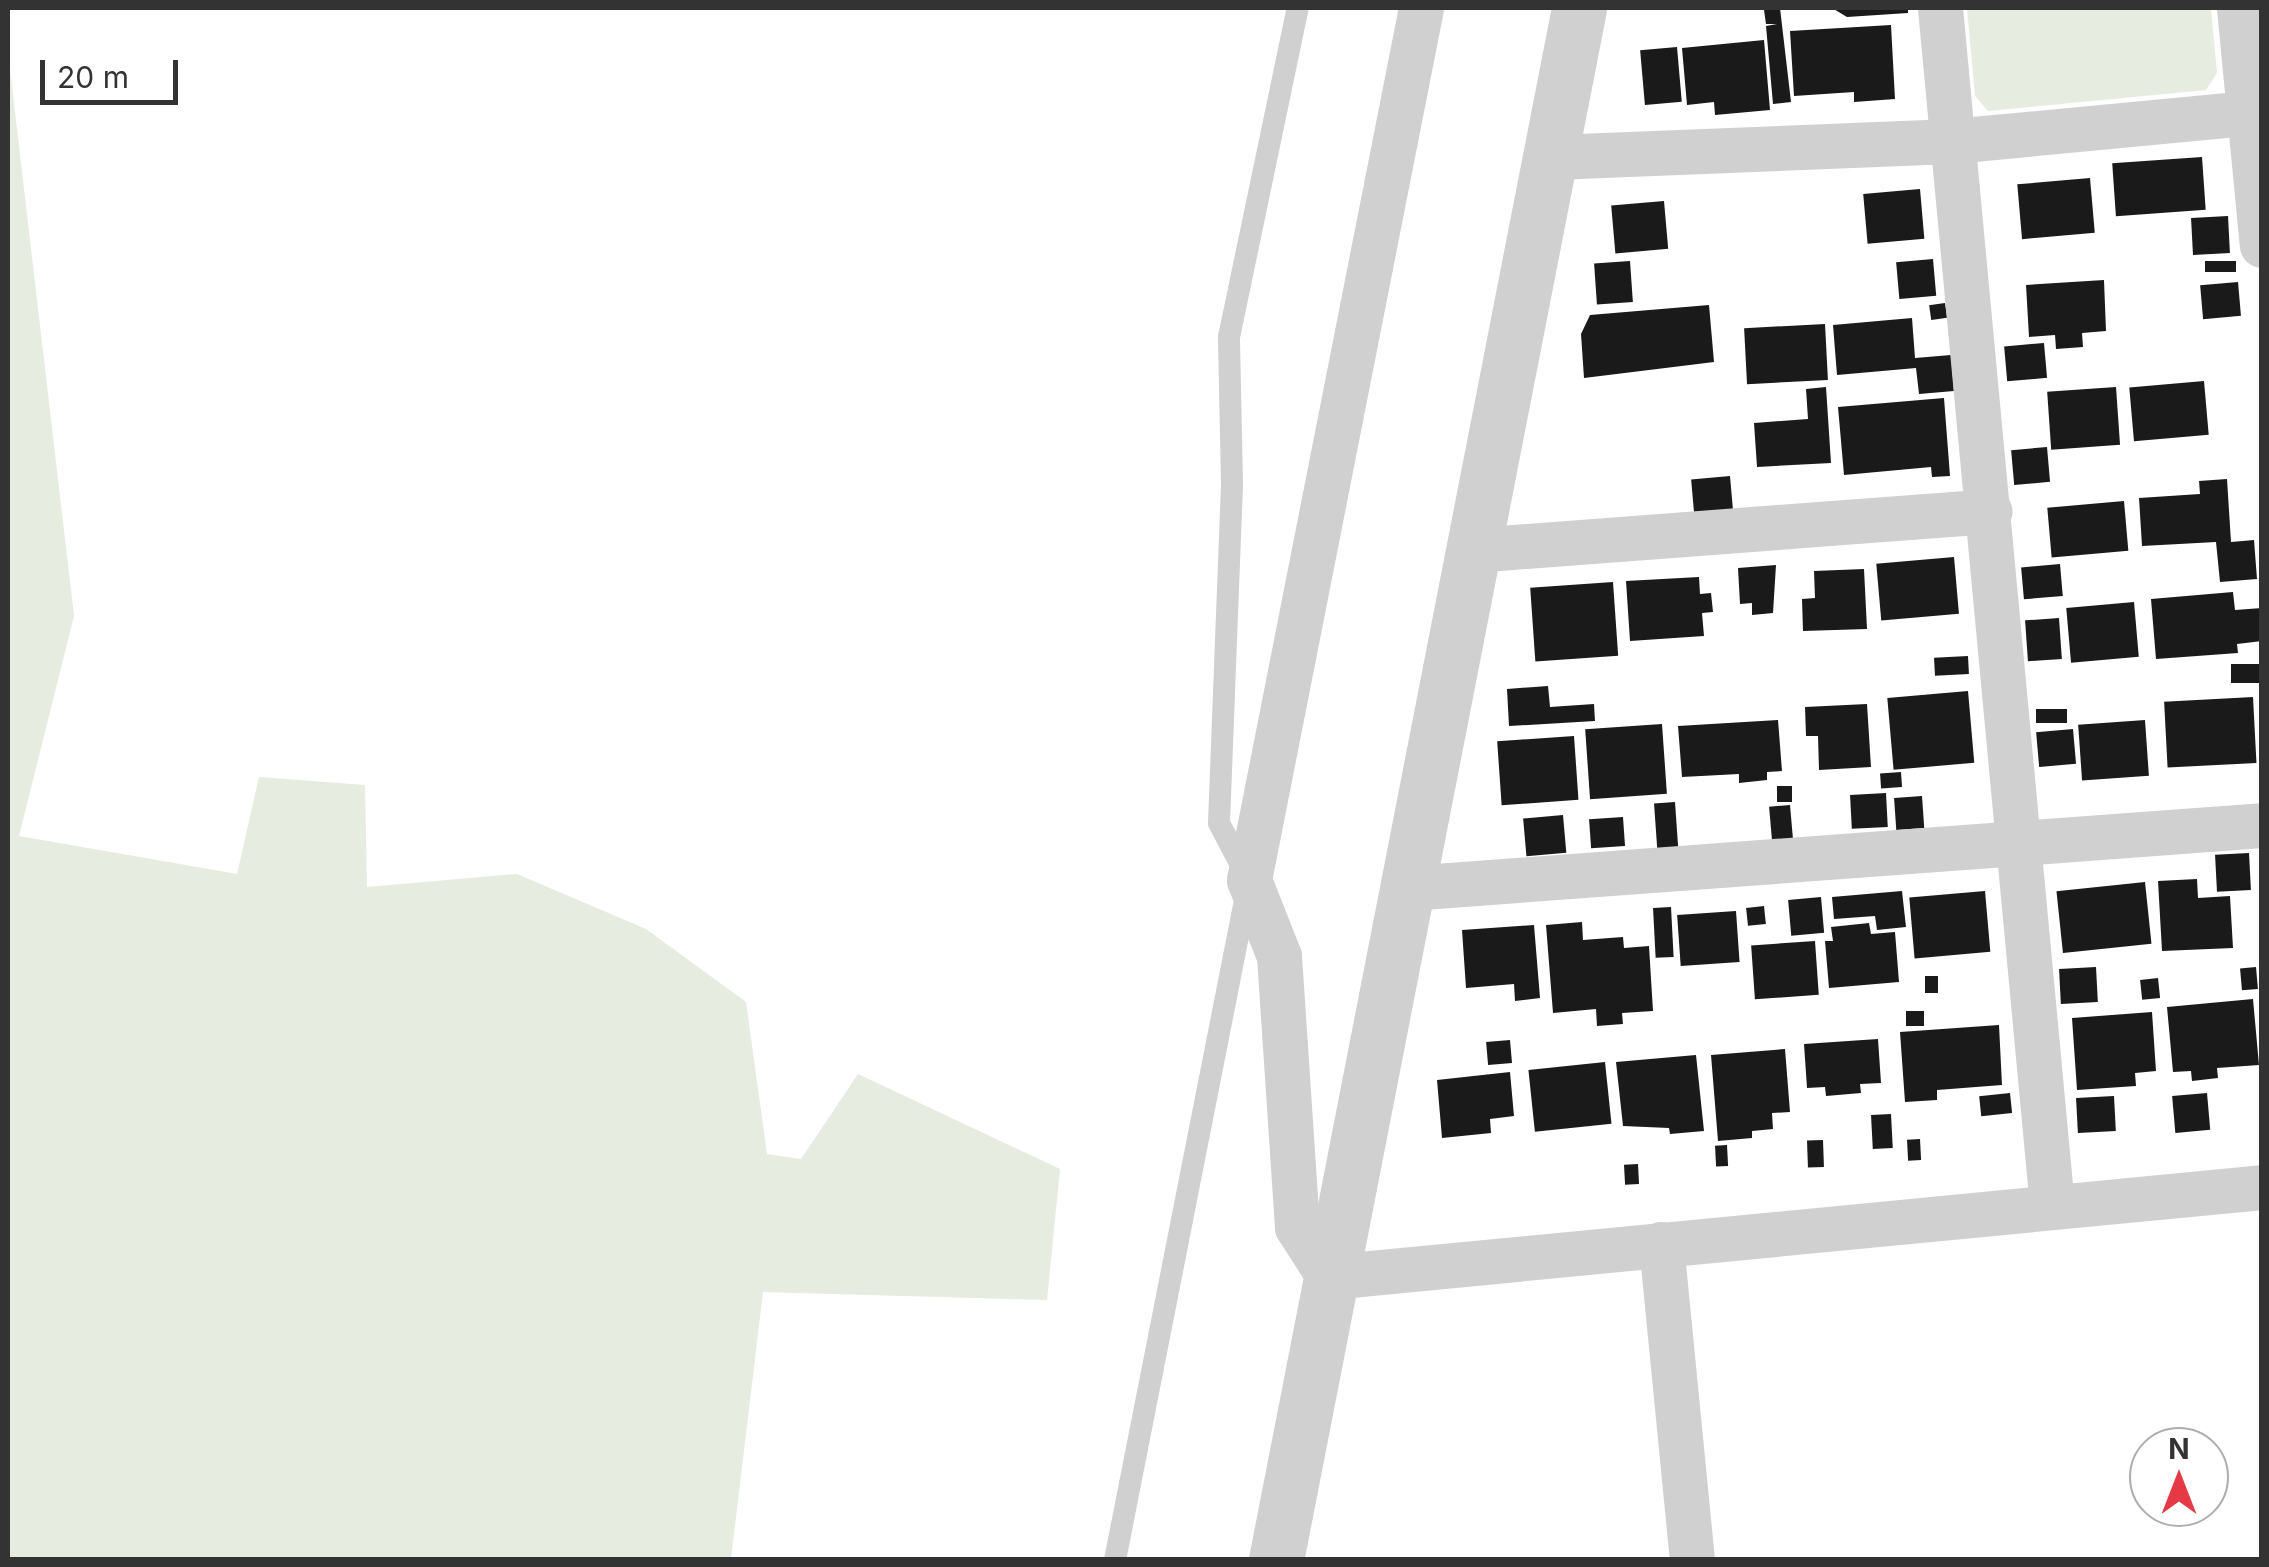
<!DOCTYPE html>
<html>
<head>
<meta charset="utf-8">
<style>
  body { margin:0 }
  #map { position:relative; width:2269px; height:1567px; overflow:hidden; background:#fff; font-family:Inter,sans-serif }
  div>[style] { position:absolute }
  .green>* { inset:0; background:#e6ecdf }
  .building>* { inset:0; background:#1a1a1a; transform-origin:0 0 }
  .service>* { height:22px; margin:-11px; padding:0 11px; transform-origin:11px; border-radius:11px; background:#d0d0d0 }
  .minor>* { height:45px; margin:-22.5px; padding:0 22.5px; transform-origin:22.5px; border-radius:22.5px; background:#d0d0d0 }
  .tertiary>* { height:55px; margin:-27.5px; padding:0 27.5px; transform-origin:27.5px; border-radius:27.5px; background:#d0d0d0 }
  span { translate:-50% -50%; white-space:nowrap; text-align:center; line-height:1.15; -webkit-text-stroke:10px #fff; paint-order:stroke }
  .frame { position:absolute; inset:0; border:10px solid #333; pointer-events:none }
  .north { position:absolute; left:2129px; top:1427px; width:100px; height:100px; box-sizing:border-box; background:#fff; border:2px solid #adadad; border-radius:50%; rotate:0deg; font-size:28px; font-weight:700; line-height:40px; text-align:center; color:#333 }
  .north::after { content:''; display:block; margin:auto; width:35px; height:45px; background:#e63946; clip-path:polygon(50% 0,100% 100%,50% 72%,0 100%) }
  .scale { position:absolute; left:40px; top:60px; width:138px; height:45px; box-sizing:border-box; border:5px solid #333; border-top:0; padding-left:12px; font-size:30px; line-height:35px; white-space:nowrap; color:#333; -webkit-text-stroke:8px #fff; paint-order:stroke }
</style>
</head>
<body>
<div id="map">
  <div class="green">
    <i style="clip-path:polygon(1967px 8px,2211px 8px,2217px 73px,2206px 90px,1988px 111px,1975px 96px)"></i>
    <i style="clip-path:polygon(8px 52px,74px 616px,19px 836px,237px 874px,259px 777px,365px 785px,367px 887px,517px 874px,646px 929px,746px 1002px,767px 1154px,801px 1159px,858px 1074px,1060px 1169px,1047px 1300px,763px 1292px,731px 1559px,8px 1559px)"></i>
  </div>
  <div class="building">
    <i style="clip-path:polygon(1780px 8px,1791px 102px,1773px 104px,1766px 26px,1777px 24px,1766px 24px,1764px 10px)"></i>
    <i style="clip-path:polygon(1832px 8px,1908px 8px,1908px 13px,1847px 17px)"></i>
    <i style="clip-path:polygon(1891px 25px,1895px 99px,1854px 102px,1854px 92px,1794px 96px,1790px 31px)"></i>
    <i style="clip-path:polygon(1764px 40px,1770px 110px,1715px 115px,1714px 102px,1687px 105px,1682px 48px)"></i>
    <i style="left:1677px;top:47px;width:55px;height:37px;rotate:85deg"></i>
    <i style="left:2202px;top:157px;width:53px;height:90px;rotate:86deg"></i>
    <i style="left:2090px;top:178px;width:55px;height:73px;rotate:85deg"></i>
    <i style="left:1920px;top:189px;width:50px;height:57px;rotate:85deg"></i>
    <i style="left:1664px;top:201px;width:48px;height:53px;rotate:85deg"></i>
    <i style="left:2228px;top:216px;width:37px;height:37px;rotate:87deg"></i>
    <i style="left:1933px;top:259px;width:37px;height:37px;rotate:85deg"></i>
    <i style="left:1630px;top:261px;width:41px;height:36px;rotate:86deg"></i>
    <i style="left:2236px;top:261px;width:11px;height:31px;rotate:90deg"></i>
    <i style="clip-path:polygon(2104px 280px,2106px 331px,2082px 333px,2083px 347px,2056px 349px,2055px 335px,2029px 337px,2026px 285px)"></i>
    <i style="left:2238px;top:282px;width:34px;height:38px;rotate:85deg"></i>
    <i style="left:1945px;top:303px;width:15px;height:16px;rotate:82deg"></i>
    <i style="clip-path:polygon(1709px 305px,1714px 362px,1584px 378px,1581px 334px,1590px 315px)"></i>
    <i style="clip-path:polygon(1912px 318px,1915px 358px,1951px 355px,1954px 391px,1919px 394px,1916px 368px,1837px 375px,1833px 325px)"></i>
    <i style="left:1825px;top:324px;width:56px;height:81px;rotate:87deg"></i>
    <i style="left:2044px;top:343px;width:35px;height:40px;rotate:85deg"></i>
    <i style="left:2204px;top:381px;width:54px;height:75px;rotate:85deg"></i>
    <i style="clip-path:polygon(1826px 387px,1831px 463px,1757px 467px,1754px 423px,1808px 419px,1806px 389px)"></i>
    <i style="left:2116px;top:387px;width:58px;height:69px;rotate:86deg"></i>
    <i style="clip-path:polygon(1944px 398px,1950px 476px,1932px 477px,1931px 467px,1844px 475px,1838px 407px)"></i>
    <i style="left:2047px;top:447px;width:35px;height:36px;rotate:85deg"></i>
    <i style="left:1730px;top:476px;width:37px;height:39px;rotate:85deg"></i>
    <i style="clip-path:polygon(2227px 479px,2231px 542px,2254px 540px,2257px 579px,2220px 582px,2216px 542px,2142px 546px,2139px 498px,2200px 494px,2199px 481px)"></i>
    <i style="left:2124px;top:501px;width:50px;height:77px;rotate:85deg"></i>
    <i style="left:1954px;top:557px;width:57px;height:78px;rotate:85deg"></i>
    <i style="left:2060px;top:564px;width:32px;height:39px;rotate:85deg"></i>
    <i style="clip-path:polygon(1776px 565px,1773px 613px,1752px 615px,1752px 603px,1740px 604px,1738px 568px)"></i>
    <i style="clip-path:polygon(1864px 569px,1867px 629px,1803px 631px,1802px 599px,1815px 598px,1814px 571px)"></i>
    <i style="clip-path:polygon(1699px 577px,1700px 594px,1711px 593px,1713px 612px,1702px 613px,1704px 636px,1630px 641px,1626px 581px)"></i>
    <i style="left:1613px;top:582px;width:74px;height:83px;rotate:86deg"></i>
    <i style="clip-path:polygon(2233px 592px,2235px 610px,2262px 608px,2262px 641px,2237px 644px,2238px 653px,2156px 659px,2151px 599px)"></i>
    <i style="left:2134px;top:602px;width:55px;height:68px;rotate:85deg"></i>
    <i style="left:2059px;top:618px;width:41px;height:34px;rotate:86deg"></i>
    <i style="left:1968px;top:656px;width:18px;height:34px;rotate:87deg"></i>
    <i style="left:2262px;top:664px;width:19px;height:31px;rotate:90deg"></i>
    <i style="clip-path:polygon(1548px 686px,1550px 707px,1594px 704px,1595px 721px,1509px 726px,1507px 689px)"></i>
    <i style="left:1968px;top:691px;width:72px;height:81px;rotate:85deg"></i>
    <i style="left:2253px;top:697px;width:66px;height:89px;rotate:87deg"></i>
    <i style="clip-path:polygon(1867px 704px,1871px 767px,1819px 770px,1818px 736px,1806px 736px,1805px 707px)"></i>
    <i style="left:2067px;top:709px;width:14px;height:31px;rotate:90deg"></i>
    <i style="clip-path:polygon(1778px 720px,1782px 771px,1767px 772px,1767px 780px,1739px 783px,1739px 774px,1682px 777px,1678px 726px)"></i>
    <i style="left:2145px;top:720px;width:56px;height:67px;rotate:86deg"></i>
    <i style="left:1662px;top:724px;width:70px;height:77px;rotate:86deg"></i>
    <i style="left:2073px;top:729px;width:35px;height:37px;rotate:85deg"></i>
    <i style="left:1574px;top:736px;width:64px;height:77px;rotate:86deg"></i>
    <i style="left:1901px;top:772px;width:15px;height:21px;rotate:86deg"></i>
    <i style="left:1777px;top:786px;width:15px;height:16px"></i>
    <i style="left:1886px;top:793px;width:34px;height:36px;rotate:87deg"></i>
    <i style="left:1922px;top:796px;width:32px;height:28px;rotate:86deg"></i>
    <i style="left:1675px;top:802px;width:48px;height:21px;rotate:86deg"></i>
    <i style="left:1790px;top:805px;width:38px;height:21px;rotate:85deg"></i>
    <i style="left:1563px;top:815px;width:38px;height:40px;rotate:85deg"></i>
    <i style="left:1623px;top:817px;width:29px;height:34px;rotate:86deg"></i>
    <i style="left:2249px;top:853px;width:37px;height:34px;rotate:87deg"></i>
    <i style="clip-path:polygon(2197px 879px,2198px 898px,2230px 896px,2233px 948px,2162px 951px,2158px 881px)"></i>
    <i style="left:2145px;top:882px;width:62px;height:89px;rotate:84deg"></i>
    <i style="clip-path:polygon(1902px 891px,1906px 927px,1877px 930px,1875px 916px,1834px 919px,1832px 897px)"></i>
    <i style="left:1985px;top:891px;width:61px;height:76px;rotate:85deg"></i>
    <i style="left:1821px;top:897px;width:36px;height:33px;rotate:85deg"></i>
    <i style="left:1764px;top:906px;width:18px;height:18px;rotate:84deg"></i>
    <i style="left:1671px;top:907px;width:50px;height:18px;rotate:87deg"></i>
    <i style="left:1736px;top:911px;width:51px;height:59px;rotate:86deg"></i>
    <i style="clip-path:polygon(1582px 922px,1583px 940px,1623px 937px,1624px 948px,1649px 946px,1653px 1011px,1622px 1013px,1623px 1024px,1597px 1026px,1596px 1009px,1553px 1013px,1546px 925px)"></i>
    <i style="clip-path:polygon(1869px 923px,1871px 934px,1895px 932px,1899px 982px,1829px 988px,1825px 941px,1833px 941px,1831px 927px)"></i>
    <i style="clip-path:polygon(1534px 925px,1540px 998px,1515px 1001px,1514px 984px,1466px 988px,1462px 930px)"></i>
    <i style="left:1815px;top:941px;width:54px;height:64px;rotate:86deg"></i>
    <i style="left:2096px;top:967px;width:35px;height:37px;rotate:87deg"></i>
    <i style="left:2256px;top:967px;width:22px;height:16px;rotate:85deg"></i>
    <i style="left:1925px;top:976px;width:13px;height:17px"></i>
    <i style="left:2158px;top:978px;width:20px;height:18px;rotate:84deg"></i>
    <i style="clip-path:polygon(2253px 999px,2259px 1065px,2217px 1068px,2218px 1078px,2192px 1081px,2191px 1071px,2173px 1072px,2167px 1007px)"></i>
    <i style="left:1924px;top:1011px;width:15px;height:18px;rotate:90deg"></i>
    <i style="clip-path:polygon(2152px 1012px,2156px 1071px,2135px 1073px,2136px 1086px,2077px 1090px,2072px 1018px)"></i>
    <i style="clip-path:polygon(1999px 1025px,2002px 1085px,1937px 1090px,1937px 1100px,1905px 1102px,1900px 1032px)"></i>
    <i style="clip-path:polygon(1878px 1039px,1881px 1083px,1860px 1084px,1861px 1093px,1826px 1096px,1825px 1087px,1807px 1088px,1804px 1044px)"></i>
    <i style="left:1510px;top:1040px;width:23px;height:24px;rotate:85deg"></i>
    <i style="clip-path:polygon(1785px 1049px,1790px 1112px,1772px 1113px,1773px 1129px,1752px 1131px,1752px 1138px,1718px 1141px,1711px 1055px)"></i>
    <i style="clip-path:polygon(1696px 1055px,1704px 1131px,1670px 1134px,1669px 1128px,1623px 1126px,1616px 1062px)"></i>
    <i style="left:1605px;top:1062px;width:62px;height:77px;rotate:84deg"></i>
    <i style="clip-path:polygon(1510px 1072px,1514px 1116px,1490px 1119px,1491px 1133px,1442px 1138px,1437px 1080px)"></i>
    <i style="left:2010px;top:1093px;width:20px;height:31px;rotate:84deg"></i>
    <i style="left:2207px;top:1093px;width:37px;height:35px;rotate:85deg"></i>
    <i style="left:2114px;top:1096px;width:35px;height:38px;rotate:87deg"></i>
    <i style="left:1891px;top:1114px;width:34px;height:20px;rotate:87deg"></i>
    <i style="left:1920px;top:1139px;width:21px;height:13px;rotate:87deg"></i>
    <i style="left:1823px;top:1140px;width:27px;height:16px;rotate:88deg"></i>
    <i style="left:1727px;top:1145px;width:21px;height:12px;rotate:87deg"></i>
    <i style="left:1638px;top:1164px;width:20px;height:14px;rotate:87deg"></i>
  </div>
  <div class="service">
    <i style="left:1115px;top:1560px;width:693px;rotate:-78.85deg"></i>
    <i style="left:1249px;top:880px;width:64px;rotate:-117.8deg"></i>
    <i style="left:1219px;top:823px;width:339px;rotate:-87.8deg"></i>
    <i style="left:1232px;top:484px;width:147px;rotate:-91.2deg"></i>
    <i style="left:1229px;top:337px;width:336px;rotate:-78.2deg"></i>
  </div>
  <div class="minor">
    <i style="left:1421px;top:8px;width:889px;rotate:101.16deg"></i>
    <i style="left:1249px;top:880px;width:82px;rotate:68.5deg"></i>
    <i style="left:1279px;top:956px;width:272px;rotate:86.2deg"></i>
    <i style="left:1297px;top:1227px;width:59px;rotate:57.4deg"></i>
    <i style="left:1329px;top:1277px;width:937px;rotate:-5.51deg"></i>
    <i style="left:1940px;top:8px;width:1204px;rotate:84.66deg"></i>
    <i style="left:2239px;top:8px;width:238px;rotate:84.5deg"></i>
    <i style="left:1553px;top:157px;width:399px;rotate:-2.3deg"></i>
    <i style="left:1952px;top:141px;width:298px;rotate:-5.4deg"></i>
    <i style="left:1473px;top:550px;width:518px;rotate:-4.31deg"></i>
    <i style="left:1409px;top:888px;width:855px;rotate:-4.22deg"></i>
    <i style="left:1661px;top:1244px;width:318px;rotate:84.4deg"></i>
  </div>
  <div class="tertiary">
    <i style="left:1276px;top:1560px;width:1581px;rotate:-78.95deg"></i>
  </div>
  <div class="frame"></div>
  <div class="north">N</div>
  <div class="scale">20 m</div>
</div>
</body>
</html>
